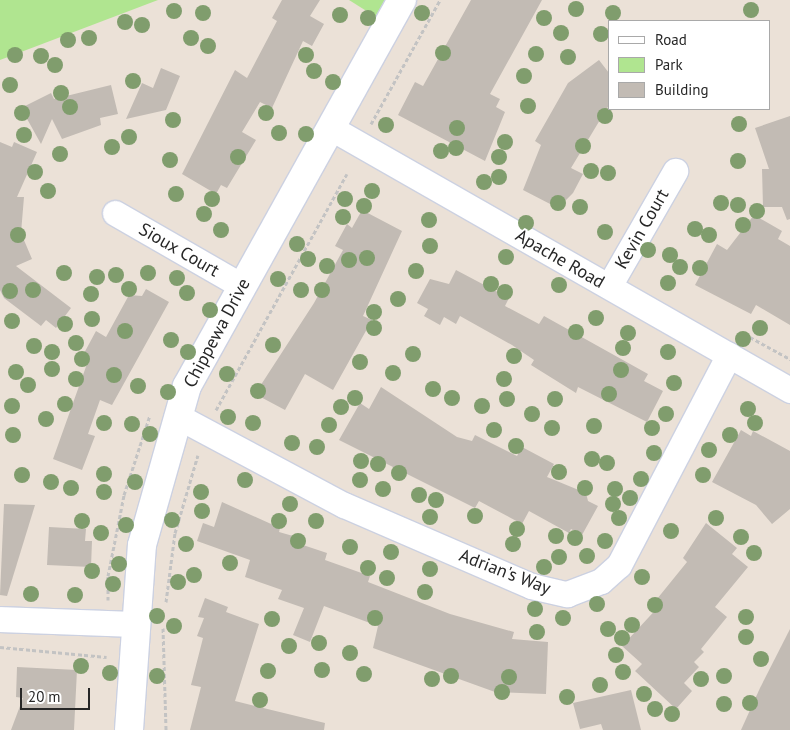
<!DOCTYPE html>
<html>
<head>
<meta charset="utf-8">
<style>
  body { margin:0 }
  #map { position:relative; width:790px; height:730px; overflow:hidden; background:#ebe1d7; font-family:"PT Sans",sans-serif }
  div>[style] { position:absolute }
  .green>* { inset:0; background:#b0e590 }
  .building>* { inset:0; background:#c2bbb4 }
  .path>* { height:3px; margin-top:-1.5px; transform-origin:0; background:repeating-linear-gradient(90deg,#c3c3c3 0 4px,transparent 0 6.5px) }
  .roads { filter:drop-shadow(1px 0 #ccd1e1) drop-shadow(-1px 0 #ccd1e1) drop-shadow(0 1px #ccd1e1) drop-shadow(0 -1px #ccd1e1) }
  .minor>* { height:25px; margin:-12.5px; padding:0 12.5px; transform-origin:12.5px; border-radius:12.5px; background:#fff }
  .tertiary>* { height:28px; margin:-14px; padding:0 14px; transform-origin:14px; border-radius:14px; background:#fff }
  .trees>* { width:16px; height:16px; margin:-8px; border-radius:50%; background:#809d6d }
  span { translate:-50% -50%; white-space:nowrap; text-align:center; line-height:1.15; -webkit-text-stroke:4px #fff; paint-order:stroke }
  .street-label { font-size:18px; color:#272727 }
  .legend { position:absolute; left:608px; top:20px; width:162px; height:90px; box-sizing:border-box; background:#fff; border:1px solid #a9a9a9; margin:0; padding:6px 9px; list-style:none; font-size:15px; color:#272727 }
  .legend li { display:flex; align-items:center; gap:10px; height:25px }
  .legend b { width:25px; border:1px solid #a9a9a9 }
  .scale { position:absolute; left:20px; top:688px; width:70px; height:22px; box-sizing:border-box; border:2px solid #272727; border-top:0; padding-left:6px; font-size:15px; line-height:18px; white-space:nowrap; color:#272727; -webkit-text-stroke:4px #fff; paint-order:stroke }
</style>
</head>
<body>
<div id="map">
  <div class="green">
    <i style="clip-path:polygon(0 0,158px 0,0 60px)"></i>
    <i style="clip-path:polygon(349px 0,386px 0,376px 17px)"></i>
  </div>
  <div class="building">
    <i style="clip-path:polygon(282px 0,320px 0,310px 16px,324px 24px,312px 46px,303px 41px,272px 108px,260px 102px,242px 132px,256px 140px,227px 188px,221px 185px,216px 194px,182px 174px,235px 70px,247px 78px,277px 21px,272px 18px)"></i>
    <i style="clip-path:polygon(471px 0,542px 0,490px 94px,500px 99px,496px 107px,505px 112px,485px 161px,398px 115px,415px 82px,423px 86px)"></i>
    <i style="clip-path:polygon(599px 60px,609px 73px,609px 105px,571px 168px,583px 174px,573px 193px,566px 200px,559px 197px,554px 206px,523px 190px,541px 145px,535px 141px,568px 83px)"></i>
    <i style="clip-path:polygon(161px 68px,180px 76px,166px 110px,126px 119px,142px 83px,153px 88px)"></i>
    <i style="clip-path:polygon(111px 85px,118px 114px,100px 118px,101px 125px,62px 139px,52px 119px,41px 144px,21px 108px,51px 93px,54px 99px)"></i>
    <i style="clip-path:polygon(790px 116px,790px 219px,787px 220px,782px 207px,763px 207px,762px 169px,769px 169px,755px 128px)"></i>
    <i style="clip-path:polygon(0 142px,12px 147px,14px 142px,37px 152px,17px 197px,24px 197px,21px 233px,32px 259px,16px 266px,71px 308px,56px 328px,46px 320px,41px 326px,4px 298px,0 290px)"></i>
    <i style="clip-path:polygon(362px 210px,402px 231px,363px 316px,372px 320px,333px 390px,305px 374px,285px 410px,255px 394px,314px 303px,343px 250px,335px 246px,347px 224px,352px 228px)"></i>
    <i style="clip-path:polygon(754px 215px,782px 231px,778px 239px,790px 246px,790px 325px,756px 305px,751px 314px,695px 285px,717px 244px,727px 250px)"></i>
    <i style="clip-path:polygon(456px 270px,509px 298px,505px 306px,539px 324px,544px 316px,648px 374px,644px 381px,663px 391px,647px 422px,578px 387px,576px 393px,531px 365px,534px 360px,512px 345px,460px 316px,456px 324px,444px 317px,440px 325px,424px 316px,428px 309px,417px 303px,430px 279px,449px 284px)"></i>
    <i style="clip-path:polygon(146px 289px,169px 302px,112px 405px,100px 400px,88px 434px,95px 436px,82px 470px,53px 459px,88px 361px,82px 357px,96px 331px,106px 337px,129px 295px,142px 296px)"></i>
    <i style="clip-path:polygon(381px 387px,457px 437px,472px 441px,475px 435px,517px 456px,522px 447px,554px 464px,547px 477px,586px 493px,588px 501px,598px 506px,582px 535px,571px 529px,569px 533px,529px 511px,522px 524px,479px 501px,475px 508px,339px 440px,360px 403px,369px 409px)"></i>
    <i style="clip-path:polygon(741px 430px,751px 436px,753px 431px,790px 451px,790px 509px,772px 524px,756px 505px,712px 482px)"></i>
    <i style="clip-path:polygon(222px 502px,280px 528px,279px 532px,293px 536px,291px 541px,327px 553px,325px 560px,370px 576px,368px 582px,450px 614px,514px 632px,512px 639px,548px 642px,546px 694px,495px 692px,373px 648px,378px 626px,324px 606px,310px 642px,293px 635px,304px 608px,278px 599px,282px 590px,245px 577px,250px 560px,197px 541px,203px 523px,214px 527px)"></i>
    <i style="clip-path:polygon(4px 504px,35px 505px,7px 596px,0 595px)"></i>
    <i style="clip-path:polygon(706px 523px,737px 548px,732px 554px,748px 567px,715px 607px,727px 617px,701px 649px,704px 652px,694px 662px,699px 667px,684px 683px,692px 691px,676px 709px,635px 671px,642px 664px,622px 646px,662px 603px,657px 599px,687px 562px,683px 558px)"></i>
    <i style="clip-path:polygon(49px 527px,86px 529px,85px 541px,92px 541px,91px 567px,47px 565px)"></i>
    <i style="clip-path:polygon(205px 598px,228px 607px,226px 612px,259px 624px,235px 701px,325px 723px,324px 730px,190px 730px,201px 687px,191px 685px,203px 638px,197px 636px,204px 618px,198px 617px)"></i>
    <i style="clip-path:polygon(790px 629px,790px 730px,741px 730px,760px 688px)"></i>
    <i style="clip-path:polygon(17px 667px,77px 670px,74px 730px,11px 730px,23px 698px,16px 697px)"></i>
    <i style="clip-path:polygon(631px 690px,641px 730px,603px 730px,601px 724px,580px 729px,573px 703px)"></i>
  </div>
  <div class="path">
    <i style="left:371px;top:124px;width:142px;rotate:-60.9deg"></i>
    <i style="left:750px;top:337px;width:46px;rotate:28.8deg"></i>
    <i style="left:216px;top:410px;width:270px;rotate:-61deg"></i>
    <i style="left:108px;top:600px;width:24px;rotate:-90deg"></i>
    <i style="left:108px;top:576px;width:83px;rotate:-78.8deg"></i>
    <i style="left:124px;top:495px;width:84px;rotate:-72deg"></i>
    <i style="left:166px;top:602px;width:70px;rotate:-82.6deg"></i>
    <i style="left:175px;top:533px;width:81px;rotate:-73.6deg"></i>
    <i style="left:163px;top:628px;width:102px;rotate:88.3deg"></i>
    <i style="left:0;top:647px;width:107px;rotate:5.3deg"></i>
  </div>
  <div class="roads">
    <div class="minor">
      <i style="left:331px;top:128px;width:529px;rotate:29.72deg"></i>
      <i style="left:115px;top:213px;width:146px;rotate:29.9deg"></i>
      <i style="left:609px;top:286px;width:133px;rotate:-60.1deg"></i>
      <i style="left:177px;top:416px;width:189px;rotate:28.1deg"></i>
      <i style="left:344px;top:505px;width:204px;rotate:23.4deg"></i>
      <i style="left:531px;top:586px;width:37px;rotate:13deg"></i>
      <i style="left:567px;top:594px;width:36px;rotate:-21deg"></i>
      <i style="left:601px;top:581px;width:24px;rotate:-42deg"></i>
      <i style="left:619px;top:565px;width:237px;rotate:-62.4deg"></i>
      <i style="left:0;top:619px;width:135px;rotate:2.1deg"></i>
    </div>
    <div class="tertiary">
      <i style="left:129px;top:730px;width:185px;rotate:-86deg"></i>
      <i style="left:142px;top:545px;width:165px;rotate:-74.2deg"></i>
      <i style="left:187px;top:386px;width:442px;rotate:-60.9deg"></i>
    </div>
  </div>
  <div class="trees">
    <i style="left:576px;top:9px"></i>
    <i style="left:751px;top:10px"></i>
    <i style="left:174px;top:11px"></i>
    <i style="left:203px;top:13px"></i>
    <i style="left:422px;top:13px"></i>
    <i style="left:613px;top:13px"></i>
    <i style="left:340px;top:15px"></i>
    <i style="left:368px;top:18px"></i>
    <i style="left:544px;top:18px"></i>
    <i style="left:125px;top:22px"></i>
    <i style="left:142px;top:25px"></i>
    <i style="left:561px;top:33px"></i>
    <i style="left:601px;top:34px"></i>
    <i style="left:89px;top:38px"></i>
    <i style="left:191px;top:38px"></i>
    <i style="left:68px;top:40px"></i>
    <i style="left:208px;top:46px"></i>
    <i style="left:443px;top:53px"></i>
    <i style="left:536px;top:54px"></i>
    <i style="left:15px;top:55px"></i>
    <i style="left:306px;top:55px"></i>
    <i style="left:41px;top:56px"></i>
    <i style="left:568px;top:57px"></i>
    <i style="left:55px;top:65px"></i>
    <i style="left:314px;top:71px"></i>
    <i style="left:524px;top:76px"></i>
    <i style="left:133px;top:81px"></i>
    <i style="left:333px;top:82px"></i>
    <i style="left:10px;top:85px"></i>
    <i style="left:61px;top:93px"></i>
    <i style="left:528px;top:106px"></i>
    <i style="left:70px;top:107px"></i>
    <i style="left:22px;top:113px"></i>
    <i style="left:266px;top:113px"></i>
    <i style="left:605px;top:116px"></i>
    <i style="left:173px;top:120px"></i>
    <i style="left:739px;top:124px"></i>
    <i style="left:386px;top:125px"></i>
    <i style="left:457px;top:128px"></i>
    <i style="left:279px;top:133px"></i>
    <i style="left:306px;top:134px"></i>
    <i style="left:24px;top:135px"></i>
    <i style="left:129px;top:137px"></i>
    <i style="left:505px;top:142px"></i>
    <i style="left:583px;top:146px"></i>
    <i style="left:112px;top:147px"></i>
    <i style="left:456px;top:148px"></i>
    <i style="left:441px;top:151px"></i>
    <i style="left:60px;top:154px"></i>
    <i style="left:238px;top:157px"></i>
    <i style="left:499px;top:157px"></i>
    <i style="left:170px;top:160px"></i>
    <i style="left:738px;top:161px"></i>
    <i style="left:591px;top:171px"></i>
    <i style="left:35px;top:172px"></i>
    <i style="left:608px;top:173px"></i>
    <i style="left:499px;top:177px"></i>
    <i style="left:484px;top:182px"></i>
    <i style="left:48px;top:191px"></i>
    <i style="left:372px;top:191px"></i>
    <i style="left:176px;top:194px"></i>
    <i style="left:212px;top:199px"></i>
    <i style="left:345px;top:199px"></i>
    <i style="left:558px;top:203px"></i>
    <i style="left:721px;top:203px"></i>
    <i style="left:738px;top:205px"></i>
    <i style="left:364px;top:206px"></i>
    <i style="left:580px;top:207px"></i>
    <i style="left:757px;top:211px"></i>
    <i style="left:204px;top:214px"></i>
    <i style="left:343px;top:217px"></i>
    <i style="left:429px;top:220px"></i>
    <i style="left:526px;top:223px"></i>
    <i style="left:743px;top:225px"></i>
    <i style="left:695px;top:229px"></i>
    <i style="left:221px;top:230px"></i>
    <i style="left:605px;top:232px"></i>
    <i style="left:18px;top:235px"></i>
    <i style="left:709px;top:235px"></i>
    <i style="left:297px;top:244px"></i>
    <i style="left:430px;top:246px"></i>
    <i style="left:648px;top:250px"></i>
    <i style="left:670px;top:255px"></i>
    <i style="left:506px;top:257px"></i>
    <i style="left:367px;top:258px"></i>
    <i style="left:308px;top:259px"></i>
    <i style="left:349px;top:260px"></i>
    <i style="left:327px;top:266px"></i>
    <i style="left:680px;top:267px"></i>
    <i style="left:700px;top:268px"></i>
    <i style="left:416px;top:271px"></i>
    <i style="left:64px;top:273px"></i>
    <i style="left:148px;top:273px"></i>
    <i style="left:116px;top:275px"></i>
    <i style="left:97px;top:277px"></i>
    <i style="left:177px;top:278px"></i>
    <i style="left:278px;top:279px"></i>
    <i style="left:668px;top:283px"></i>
    <i style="left:491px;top:284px"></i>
    <i style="left:559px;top:285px"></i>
    <i style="left:129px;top:289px"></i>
    <i style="left:33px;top:290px"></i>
    <i style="left:301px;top:290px"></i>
    <i style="left:322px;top:290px"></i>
    <i style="left:10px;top:291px"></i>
    <i style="left:505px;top:292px"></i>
    <i style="left:187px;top:293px"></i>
    <i style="left:91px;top:294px"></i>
    <i style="left:398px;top:299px"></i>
    <i style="left:210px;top:310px"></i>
    <i style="left:374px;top:312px"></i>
    <i style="left:596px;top:318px"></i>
    <i style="left:92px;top:319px"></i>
    <i style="left:12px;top:321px"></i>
    <i style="left:65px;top:324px"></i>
    <i style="left:374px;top:328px"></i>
    <i style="left:760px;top:328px"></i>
    <i style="left:125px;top:331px"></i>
    <i style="left:576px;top:332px"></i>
    <i style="left:628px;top:333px"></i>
    <i style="left:743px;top:339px"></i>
    <i style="left:171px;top:340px"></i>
    <i style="left:76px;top:343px"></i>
    <i style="left:273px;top:345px"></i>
    <i style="left:34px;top:346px"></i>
    <i style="left:623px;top:348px"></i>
    <i style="left:52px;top:352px"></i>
    <i style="left:188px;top:352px"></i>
    <i style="left:668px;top:352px"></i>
    <i style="left:413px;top:354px"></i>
    <i style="left:514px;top:356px"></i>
    <i style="left:82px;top:359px"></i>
    <i style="left:360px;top:362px"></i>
    <i style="left:52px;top:369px"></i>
    <i style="left:621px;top:370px"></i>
    <i style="left:16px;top:372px"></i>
    <i style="left:393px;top:373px"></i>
    <i style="left:227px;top:374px"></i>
    <i style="left:114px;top:375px"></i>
    <i style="left:76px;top:379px"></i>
    <i style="left:504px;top:379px"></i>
    <i style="left:674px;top:383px"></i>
    <i style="left:28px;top:385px"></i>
    <i style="left:138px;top:386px"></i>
    <i style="left:433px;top:389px"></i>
    <i style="left:258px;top:391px"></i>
    <i style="left:168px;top:392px"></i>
    <i style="left:609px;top:394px"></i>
    <i style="left:355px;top:398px"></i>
    <i style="left:452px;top:398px"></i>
    <i style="left:507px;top:399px"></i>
    <i style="left:555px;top:399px"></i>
    <i style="left:65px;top:404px"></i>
    <i style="left:12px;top:406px"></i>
    <i style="left:482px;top:406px"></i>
    <i style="left:341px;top:407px"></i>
    <i style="left:748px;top:409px"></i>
    <i style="left:532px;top:414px"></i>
    <i style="left:666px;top:414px"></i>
    <i style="left:228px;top:417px"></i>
    <i style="left:46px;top:419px"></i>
    <i style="left:104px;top:423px"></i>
    <i style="left:253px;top:423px"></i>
    <i style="left:755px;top:423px"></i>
    <i style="left:132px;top:424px"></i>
    <i style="left:329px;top:425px"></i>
    <i style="left:594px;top:426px"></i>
    <i style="left:552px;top:428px"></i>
    <i style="left:652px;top:428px"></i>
    <i style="left:494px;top:430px"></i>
    <i style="left:150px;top:434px"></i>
    <i style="left:13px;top:435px"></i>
    <i style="left:730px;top:435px"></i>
    <i style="left:292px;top:443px"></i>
    <i style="left:516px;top:446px"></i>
    <i style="left:317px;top:447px"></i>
    <i style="left:709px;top:450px"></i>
    <i style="left:654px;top:453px"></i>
    <i style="left:592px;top:459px"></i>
    <i style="left:361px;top:461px"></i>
    <i style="left:607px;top:463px"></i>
    <i style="left:378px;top:464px"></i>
    <i style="left:559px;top:472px"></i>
    <i style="left:399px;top:473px"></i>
    <i style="left:104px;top:474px"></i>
    <i style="left:22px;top:475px"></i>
    <i style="left:703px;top:475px"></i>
    <i style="left:641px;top:479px"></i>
    <i style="left:245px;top:480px"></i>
    <i style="left:360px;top:480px"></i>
    <i style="left:51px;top:482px"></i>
    <i style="left:135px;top:482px"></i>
    <i style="left:71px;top:488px"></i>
    <i style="left:585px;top:488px"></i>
    <i style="left:383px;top:489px"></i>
    <i style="left:615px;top:489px"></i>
    <i style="left:104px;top:492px"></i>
    <i style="left:201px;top:492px"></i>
    <i style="left:419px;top:495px"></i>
    <i style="left:630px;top:498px"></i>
    <i style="left:436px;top:500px"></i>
    <i style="left:290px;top:504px"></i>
    <i style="left:613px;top:504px"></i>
    <i style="left:202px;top:511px"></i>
    <i style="left:475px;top:516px"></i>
    <i style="left:430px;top:517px"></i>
    <i style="left:619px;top:518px"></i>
    <i style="left:716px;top:518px"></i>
    <i style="left:172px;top:520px"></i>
    <i style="left:82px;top:521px"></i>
    <i style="left:279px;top:521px"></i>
    <i style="left:316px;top:521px"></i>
    <i style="left:126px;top:525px"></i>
    <i style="left:517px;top:529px"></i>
    <i style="left:671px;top:531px"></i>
    <i style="left:101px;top:533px"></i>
    <i style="left:556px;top:536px"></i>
    <i style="left:741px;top:537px"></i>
    <i style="left:575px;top:538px"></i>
    <i style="left:298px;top:541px"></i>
    <i style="left:605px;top:541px"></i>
    <i style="left:186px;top:544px"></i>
    <i style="left:513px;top:544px"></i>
    <i style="left:350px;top:547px"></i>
    <i style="left:391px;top:552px"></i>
    <i style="left:754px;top:553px"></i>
    <i style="left:587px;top:556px"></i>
    <i style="left:559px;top:557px"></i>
    <i style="left:230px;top:563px"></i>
    <i style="left:119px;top:564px"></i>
    <i style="left:544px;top:567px"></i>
    <i style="left:368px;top:568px"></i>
    <i style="left:430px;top:569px"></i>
    <i style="left:92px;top:571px"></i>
    <i style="left:194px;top:575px"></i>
    <i style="left:642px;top:577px"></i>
    <i style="left:387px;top:578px"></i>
    <i style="left:178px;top:582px"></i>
    <i style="left:113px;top:584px"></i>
    <i style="left:425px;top:592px"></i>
    <i style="left:31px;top:594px"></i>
    <i style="left:75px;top:595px"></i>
    <i style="left:597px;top:604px"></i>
    <i style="left:655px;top:605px"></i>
    <i style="left:535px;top:609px"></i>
    <i style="left:157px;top:616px"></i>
    <i style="left:746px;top:617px"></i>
    <i style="left:375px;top:618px"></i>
    <i style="left:563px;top:618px"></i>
    <i style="left:272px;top:619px"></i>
    <i style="left:632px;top:625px"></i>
    <i style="left:174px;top:626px"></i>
    <i style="left:608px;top:629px"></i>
    <i style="left:537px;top:632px"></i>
    <i style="left:746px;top:637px"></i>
    <i style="left:622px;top:638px"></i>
    <i style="left:319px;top:643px"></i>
    <i style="left:289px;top:646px"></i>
    <i style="left:350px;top:653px"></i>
    <i style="left:616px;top:655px"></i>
    <i style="left:761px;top:659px"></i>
    <i style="left:81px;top:666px"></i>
    <i style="left:322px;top:670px"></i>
    <i style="left:268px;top:671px"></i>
    <i style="left:623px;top:672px"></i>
    <i style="left:110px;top:673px"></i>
    <i style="left:364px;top:674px"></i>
    <i style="left:157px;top:676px"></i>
    <i style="left:451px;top:676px"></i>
    <i style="left:724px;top:676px"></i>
    <i style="left:509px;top:677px"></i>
    <i style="left:432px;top:679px"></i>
    <i style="left:701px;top:679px"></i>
    <i style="left:600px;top:685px"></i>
    <i style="left:502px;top:692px"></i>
    <i style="left:644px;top:694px"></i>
    <i style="left:567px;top:697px"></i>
    <i style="left:260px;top:700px"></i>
    <i style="left:750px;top:703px"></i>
    <i style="left:724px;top:704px"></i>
    <i style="left:655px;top:709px"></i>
    <i style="left:672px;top:714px"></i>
  </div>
  <div class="street-label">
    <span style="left:642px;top:229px;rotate:-60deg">Kevin Court</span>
    <span style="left:179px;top:250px;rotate:30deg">Sioux Court</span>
    <span style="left:560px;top:259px;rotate:30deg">Apache Road</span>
    <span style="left:217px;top:333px;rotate:-62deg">Chippewa Drive</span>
    <span style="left:505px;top:572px;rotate:21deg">Adrian's Way</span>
  </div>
  <ul class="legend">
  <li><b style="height:6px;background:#fff"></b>Road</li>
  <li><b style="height:14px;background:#b0e590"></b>Park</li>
  <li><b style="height:14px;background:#c2bbb4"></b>Building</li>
  </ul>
  <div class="scale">20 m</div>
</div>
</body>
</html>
